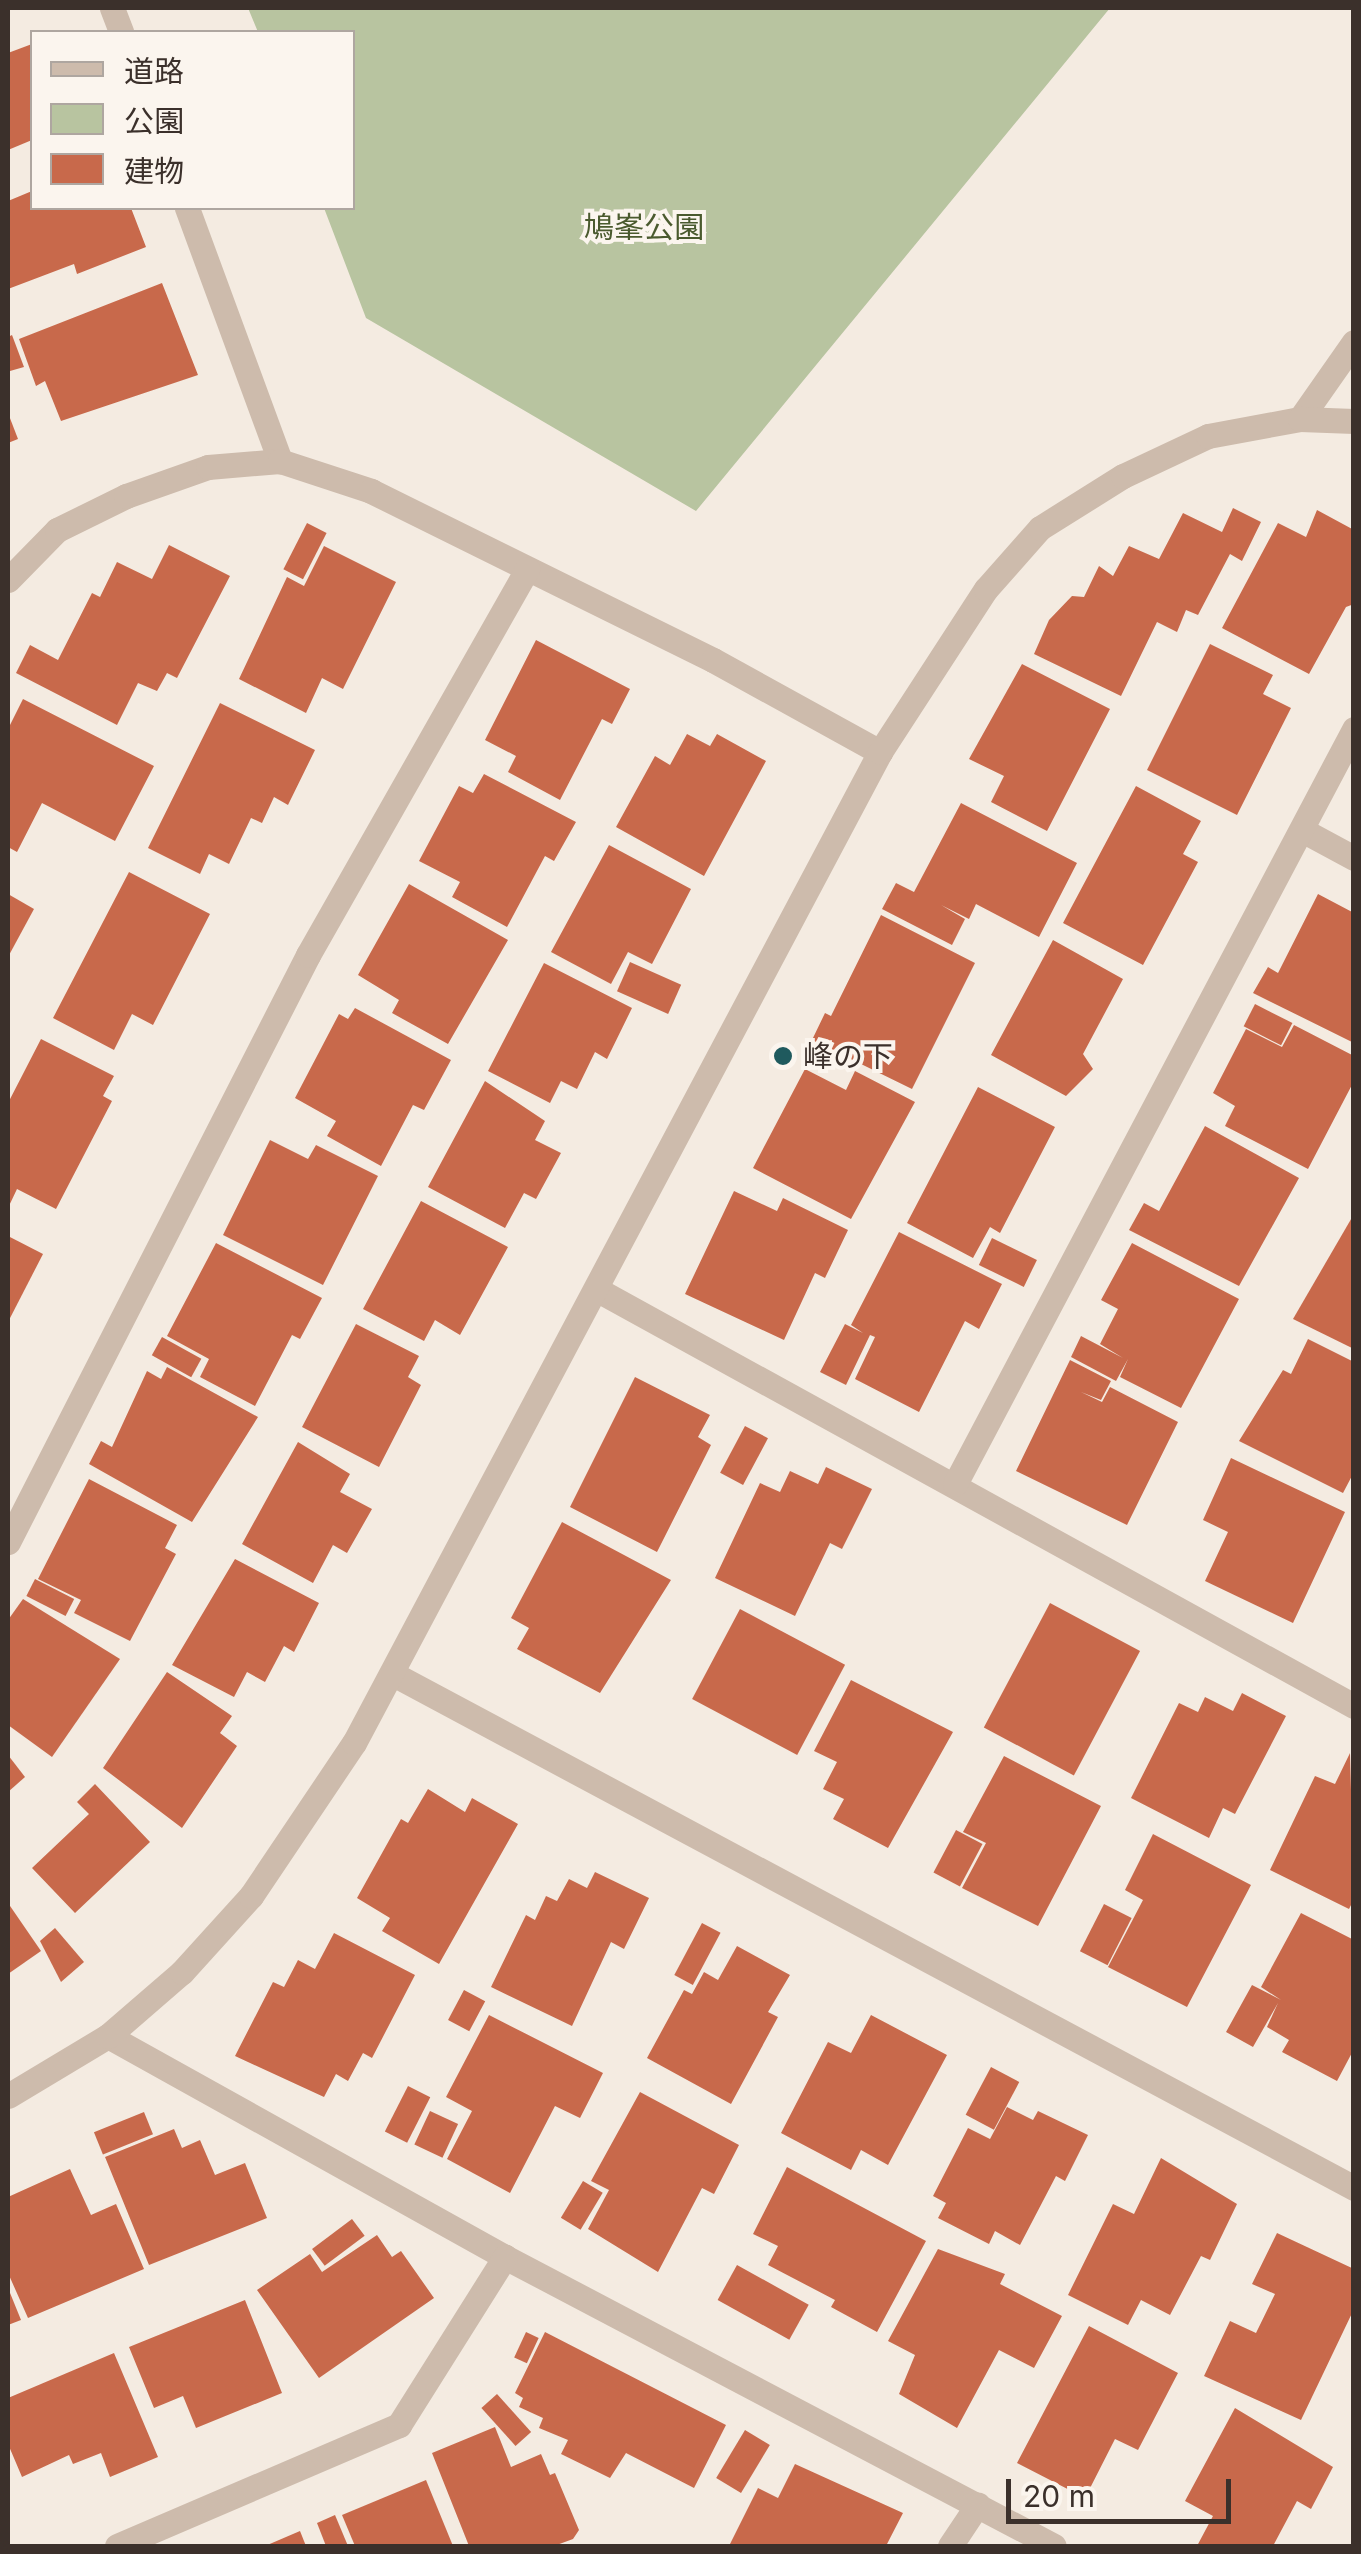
<!DOCTYPE html>
<html>
<head>
<meta charset="utf-8">
<style>
  body { margin:0 }
  #map { position:relative; width:1361px; height:2554px; overflow:hidden; background:#f4ebe1; font-family:Inter,"Noto Sans JP",sans-serif }
  div>[style] { position:absolute }
  .green>* { inset:0; background:#b8c4a0 }
  .building>* { inset:0; background:#c8694b; transform-origin:0 0 }
  .minor>* { height:25px; margin:-12.5px; padding:0 12.5px; transform-origin:12.5px; border-radius:12.5px; background:#cdbbac }
  .dots>* { width:28px; height:28px; translate:-50% -50%; box-sizing:border-box; border:5px solid #fbf5ee; border-radius:50% }
  span { translate:-50% -50%; white-space:nowrap; text-align:center; line-height:1.15; -webkit-text-stroke:8px #fbf5ee; paint-order:stroke }
  .park-label { font-size:30px; color:#4a5a2e }
  .poi-label { font-size:30px; color:#3b302b }
  .left { translate:0 -50%; text-align:left }
  .frame { position:absolute; inset:0; border:10px solid #3b302b; pointer-events:none }
  .legend { position:absolute; left:30px; top:30px; width:325px; height:180px; box-sizing:border-box; background:#fbf5ee; border:2px solid #aea6a0; margin:0; padding:12px 18px; list-style:none; font-size:30px; color:#3b302b }
  .legend li { display:flex; align-items:center; gap:20px; height:50px }
  .legend b { width:50px; border:2px solid #aea6a0 }
  .scale { position:absolute; left:1006px; top:2479px; width:225px; height:45px; box-sizing:border-box; border:5px solid #3b302b; border-top:0; padding-left:12px; font-size:30px; line-height:35px; white-space:nowrap; color:#3b302b; -webkit-text-stroke:8px #fbf5ee; paint-order:stroke }
</style>
</head>
<body>
<div id="map">
  <div class="green">
    <i style="clip-path:polygon(248px 8px,1110px 8px,696px 511px,366px 318px,324px 208px,352px 208px,352px 32px,258px 32px)"></i>
  </div>
  <div class="building">
    <i style="clip-path:polygon(32px 44px,32px 140px,8px 150px,8px 53px)"></i>
    <i style="clip-path:polygon(32px 191px,32px 208px,131px 208px,146px 247px,77px 274px,74px 264px,8px 289px,8px 201px)"></i>
    <i style="clip-path:polygon(162px 283px,198px 375px,61px 421px,45px 381px,36px 386px,19px 339px)"></i>
    <i style="clip-path:polygon(12px 335px,24px 367px,10px 371px,8px 337px)"></i>
    <i style="clip-path:polygon(8px 413px,18px 439px,8px 443px)"></i>
    <i style="clip-path:polygon(1233px 508px,1261px 522px,1242px 561px,1230px 554px,1198px 615px,1186px 610px,1177px 632px,1157px 622px,1121px 696px,1034px 654px,1049px 620px,1072px 596px,1084px 597px,1099px 566px,1113px 576px,1129px 546px,1159px 559px,1183px 513px,1222px 532px)"></i>
    <i style="clip-path:polygon(1317px 510px,1354px 530px,1354px 604px,1346px 607px,1309px 674px,1222px 628px,1278px 523px,1306px 537px)"></i>
    <i style="left:307px;top:523px;width:22px;height:52px;rotate:27deg"></i>
    <i style="clip-path:polygon(169px 545px,230px 576px,177px 678px,167px 673px,157px 691px,138px 683px,117px 725px,16px 673px,30px 645px,58px 660px,92px 593px,100px 597px,117px 562px,152px 579px)"></i>
    <i style="clip-path:polygon(324px 546px,396px 582px,343px 689px,322px 678px,306px 713px,239px 679px,287px 577px,304px 586px)"></i>
    <i style="clip-path:polygon(536px 640px,630px 689px,612px 724px,602px 719px,560px 800px,508px 772px,516px 756px,485px 740px)"></i>
    <i style="clip-path:polygon(1210px 644px,1273px 675px,1263px 694px,1291px 708px,1237px 815px,1147px 770px)"></i>
    <i style="clip-path:polygon(1022px 664px,1110px 709px,1047px 831px,991px 802px,1004px 776px,969px 759px)"></i>
    <i style="clip-path:polygon(23px 699px,154px 766px,115px 841px,42px 803px,17px 852px,8px 847px,8px 729px)"></i>
    <i style="clip-path:polygon(220px 703px,315px 750px,288px 805px,274px 797px,262px 823px,251px 818px,229px 864px,209px 854px,200px 874px,148px 848px)"></i>
    <i style="clip-path:polygon(687px 734px,710px 746px,717px 734px,766px 761px,704px 876px,616px 827px,655px 756px,670px 765px)"></i>
    <i style="clip-path:polygon(484px 774px,576px 822px,554px 861px,545px 856px,507px 927px,452px 897px,460px 882px,419px 861px,459px 786px,473px 793px)"></i>
    <i style="clip-path:polygon(1136px 786px,1201px 821px,1183px 854px,1198px 862px,1143px 965px,1063px 923px)"></i>
    <i style="clip-path:polygon(961px 803px,1077px 863px,1039px 937px,976px 904px,969px 919px,941px 905px,965px 919px,952px 945px,882px 909px,896px 883px,914px 892px)"></i>
    <i style="clip-path:polygon(609px 845px,691px 889px,652px 964px,628px 952px,611px 984px,551px 952px)"></i>
    <i style="clip-path:polygon(129px 872px,210px 914px,153px 1025px,132px 1014px,114px 1050px,53px 1018px)"></i>
    <i style="clip-path:polygon(409px 884px,508px 940px,448px 1044px,392px 1013px,399px 1000px,358px 975px)"></i>
    <i style="clip-path:polygon(8px 894px,34px 909px,8px 957px)"></i>
    <i style="clip-path:polygon(1318px 894px,1354px 913px,1354px 1043px,1253px 993px,1268px 967px,1278px 973px)"></i>
    <i style="clip-path:polygon(881px 915px,975px 963px,912px 1089px,812px 1040px,825px 1013px,831px 1016px)"></i>
    <i style="clip-path:polygon(1053px 940px,1123px 979px,1083px 1054px,1093px 1069px,1066px 1096px,991px 1055px)"></i>
    <i style="left:630px;top:962px;width:56px;height:32px;rotate:24deg"></i>
    <i style="clip-path:polygon(544px 963px,632px 1008px,607px 1059px,595px 1052px,577px 1089px,561px 1081px,550px 1103px,488px 1071px)"></i>
    <i style="left:1255px;top:1004px;width:42px;height:25px;rotate:27deg"></i>
    <i style="clip-path:polygon(355px 1008px,451px 1060px,424px 1110px,413px 1105px,381px 1166px,327px 1136px,336px 1121px,295px 1098px,339px 1014px,348px 1019px)"></i>
    <i style="clip-path:polygon(1294px 1025px,1354px 1056px,1354px 1081px,1308px 1169px,1225px 1126px,1235px 1106px,1213px 1093px,1246px 1029px,1282px 1047px)"></i>
    <i style="clip-path:polygon(41px 1039px,114px 1076px,103px 1096px,112px 1101px,56px 1209px,17px 1189px,8px 1208px,8px 1103px)"></i>
    <i style="clip-path:polygon(805px 1069px,846px 1090px,855px 1071px,915px 1102px,851px 1219px,753px 1168px)"></i>
    <i style="clip-path:polygon(485px 1081px,545px 1121px,535px 1140px,561px 1153px,536px 1199px,524px 1193px,505px 1228px,428px 1187px)"></i>
    <i style="clip-path:polygon(978px 1087px,1055px 1127px,1000px 1233px,990px 1227px,973px 1258px,907px 1223px)"></i>
    <i style="clip-path:polygon(1205px 1126px,1299px 1178px,1239px 1286px,1129px 1230px,1144px 1203px,1159px 1211px)"></i>
    <i style="clip-path:polygon(270px 1140px,308px 1159px,316px 1145px,378px 1176px,323px 1285px,223px 1235px)"></i>
    <i style="clip-path:polygon(734px 1191px,777px 1211px,783px 1198px,848px 1230px,825px 1278px,815px 1273px,784px 1340px,685px 1294px)"></i>
    <i style="clip-path:polygon(421px 1201px,508px 1247px,460px 1335px,435px 1320px,424px 1341px,363px 1309px)"></i>
    <i style="clip-path:polygon(1354px 1214px,1354px 1349px,1293px 1319px)"></i>
    <i style="clip-path:polygon(899px 1232px,1002px 1284px,979px 1329px,965px 1321px,919px 1412px,855px 1379px,875px 1337px,870px 1335px,846px 1385px,820px 1372px,845px 1324px,863px 1333px,851px 1325px)"></i>
    <i style="clip-path:polygon(8px 1236px,43px 1254px,8px 1322px)"></i>
    <i style="left:992px;top:1238px;width:50px;height:30px;rotate:26deg"></i>
    <i style="clip-path:polygon(216px 1243px,322px 1298px,300px 1339px,292px 1335px,255px 1406px,200px 1377px,209px 1359px,167px 1336px)"></i>
    <i style="clip-path:polygon(1132px 1243px,1239px 1299px,1181px 1408px,1120px 1377px,1128px 1359px,1116px 1381px,1071px 1357px,1081px 1336px,1123px 1358px,1100px 1344px,1118px 1309px,1101px 1300px)"></i>
    <i style="clip-path:polygon(356px 1324px,419px 1356px,408px 1377px,421px 1385px,379px 1467px,302px 1427px)"></i>
    <i style="left:162px;top:1337px;width:45px;height:21px;rotate:29deg"></i>
    <i style="clip-path:polygon(1308px 1339px,1354px 1362px,1354px 1472px,1343px 1493px,1239px 1441px,1283px 1370px,1291px 1374px)"></i>
    <i style="clip-path:polygon(1070px 1360px,1111px 1381px,1101px 1400px,1081px 1392px,1102px 1402px,1110px 1387px,1178px 1422px,1127px 1525px,1016px 1471px)"></i>
    <i style="clip-path:polygon(167px 1367px,258px 1417px,192px 1522px,89px 1464px,101px 1441px,112px 1447px,147px 1371px,161px 1379px)"></i>
    <i style="clip-path:polygon(635px 1377px,710px 1415px,698px 1437px,711px 1445px,657px 1552px,570px 1507px)"></i>
    <i style="left:745px;top:1426px;width:26px;height:53px;rotate:28deg"></i>
    <i style="clip-path:polygon(298px 1442px,350px 1474px,340px 1492px,372px 1509px,347px 1553px,333px 1545px,313px 1583px,242px 1544px)"></i>
    <i style="clip-path:polygon(1231px 1458px,1345px 1512px,1293px 1623px,1205px 1581px,1228px 1532px,1203px 1520px)"></i>
    <i style="clip-path:polygon(826px 1467px,872px 1489px,842px 1549px,830px 1543px,795px 1616px,715px 1578px,760px 1483px,780px 1492px,790px 1471px,818px 1484px)"></i>
    <i style="clip-path:polygon(89px 1479px,177px 1525px,165px 1548px,176px 1554px,130px 1641px,74px 1613px,81px 1600px,38px 1579px)"></i>
    <i style="clip-path:polygon(562px 1522px,671px 1580px,600px 1693px,517px 1649px,529px 1628px,511px 1618px)"></i>
    <i style="clip-path:polygon(235px 1559px,319px 1603px,294px 1652px,284px 1646px,265px 1682px,247px 1672px,234px 1697px,172px 1665px)"></i>
    <i style="left:35px;top:1579px;width:44px;height:19px;rotate:27deg"></i>
    <i style="clip-path:polygon(23px 1599px,120px 1659px,52px 1757px,8px 1725px,8px 1620px)"></i>
    <i style="left:1050px;top:1603px;width:102px;height:141px;rotate:28deg"></i>
    <i style="left:740px;top:1609px;width:119px;height:102px;rotate:28deg"></i>
    <i style="clip-path:polygon(167px 1672px,232px 1716px,220px 1733px,237px 1746px,182px 1828px,103px 1768px)"></i>
    <i style="clip-path:polygon(851px 1680px,953px 1732px,888px 1848px,833px 1819px,844px 1799px,823px 1789px,837px 1762px,814px 1751px)"></i>
    <i style="clip-path:polygon(1242px 1693px,1286px 1716px,1235px 1814px,1223px 1808px,1209px 1838px,1131px 1798px,1179px 1703px,1198px 1712px,1205px 1697px,1233px 1711px)"></i>
    <i style="clip-path:polygon(1350px 1753px,1354px 1899px,1349px 1909px,1270px 1870px,1315px 1776px,1335px 1784px)"></i>
    <i style="clip-path:polygon(8px 1755px,25px 1777px,8px 1792px)"></i>
    <i style="clip-path:polygon(1004px 1756px,1101px 1806px,1038px 1926px,962px 1888px,986px 1843px,963px 1832px)"></i>
    <i style="clip-path:polygon(95px 1784px,150px 1842px,75px 1913px,32px 1868px,89px 1814px,77px 1802px)"></i>
    <i style="clip-path:polygon(428px 1789px,465px 1812px,472px 1798px,518px 1824px,439px 1964px,382px 1931px,390px 1918px,357px 1898px,401px 1819px,408px 1823px)"></i>
    <i style="left:956px;top:1830px;width:30px;height:48px;rotate:28deg"></i>
    <i style="clip-path:polygon(1153px 1834px,1251px 1885px,1187px 2007px,1108px 1967px,1143px 1900px,1125px 1890px)"></i>
    <i style="clip-path:polygon(595px 1872px,649px 1898px,624px 1949px,611px 1942px,572px 2026px,491px 1987px,526px 1915px,535px 1920px,546px 1896px,557px 1901px,569px 1879px,587px 1888px)"></i>
    <i style="clip-path:polygon(8px 1903px,41px 1951px,8px 1974px)"></i>
    <i style="left:1104px;top:1904px;width:31px;height:53px;rotate:27deg"></i>
    <i style="clip-path:polygon(1301px 1913px,1354px 1940px,1354px 2049px,1337px 2081px,1282px 2052px,1289px 2040px,1267px 2027px,1278px 2003px,1253px 2047px,1226px 2032px,1252px 1985px,1281px 2000px,1261px 1987px)"></i>
    <i style="left:702px;top:1923px;width:21px;height:59px;rotate:28deg"></i>
    <i style="clip-path:polygon(55px 1928px,84px 1962px,61px 1982px,40px 1941px)"></i>
    <i style="clip-path:polygon(334px 1933px,415px 1975px,372px 2058px,363px 2053px,348px 2081px,336px 2074px,324px 2097px,235px 2056px,273px 1982px,284px 1987px,298px 1960px,315px 1969px)"></i>
    <i style="clip-path:polygon(737px 1946px,790px 1975px,768px 2012px,778px 2017px,731px 2104px,647px 2058px,684px 1990px,692px 1994px,704px 1972px,718px 1980px)"></i>
    <i style="left:464px;top:1990px;width:24px;height:34px;rotate:28deg"></i>
    <i style="clip-path:polygon(489px 2015px,603px 2073px,580px 2118px,555px 2106px,510px 2193px,447px 2159px,472px 2111px,446px 2097px)"></i>
    <i style="clip-path:polygon(871px 2015px,947px 2055px,888px 2165px,861px 2150px,851px 2170px,781px 2133px,828px 2042px,851px 2053px)"></i>
    <i style="left:991px;top:2067px;width:32px;height:54px;rotate:28deg"></i>
    <i style="left:408px;top:2086px;width:25px;height:51px;rotate:27deg"></i>
    <i style="clip-path:polygon(640px 2092px,739px 2145px,714px 2194px,702px 2188px,658px 2272px,588px 2229px,609px 2190px,591px 2181px)"></i>
    <i style="clip-path:polygon(1007px 2107px,1033px 2120px,1038px 2111px,1088px 2135px,1065px 2181px,1056px 2176px,1020px 2245px,995px 2231px,989px 2244px,938px 2218px,946px 2203px,933px 2196px,968px 2128px,990px 2139px)"></i>
    <i style="left:430px;top:2111px;width:31px;height:37px;rotate:25deg"></i>
    <i style="left:144px;top:2112px;width:24px;height:54px;rotate:68deg"></i>
    <i style="clip-path:polygon(174px 2129px,182px 2148px,200px 2140px,215px 2175px,245px 2163px,267px 2218px,149px 2265px,105px 2157px)"></i>
    <i style="clip-path:polygon(1161px 2158px,1237px 2204px,1210px 2260px,1201px 2256px,1170px 2315px,1141px 2300px,1128px 2325px,1068px 2295px,1113px 2204px,1134px 2214px)"></i>
    <i style="clip-path:polygon(787px 2167px,926px 2241px,877px 2332px,831px 2307px,835px 2300px,768px 2265px,778px 2246px,753px 2234px)"></i>
    <i style="clip-path:polygon(70px 2169px,91px 2215px,116px 2204px,144px 2269px,28px 2318px,8px 2273px,8px 2197px)"></i>
    <i style="left:583px;top:2181px;width:23px;height:43px;rotate:31deg"></i>
    <i style="left:352px;top:2219px;width:21px;height:50px;rotate:53deg"></i>
    <i style="clip-path:polygon(1277px 2233px,1354px 2269px,1354px 2309px,1301px 2420px,1204px 2376px,1230px 2321px,1256px 2333px,1275px 2294px,1252px 2284px)"></i>
    <i style="clip-path:polygon(377px 2235px,392px 2257px,401px 2251px,434px 2298px,319px 2378px,257px 2290px,310px 2254px,322px 2272px)"></i>
    <i style="clip-path:polygon(938px 2249px,1005px 2274px,1000px 2284px,1062px 2316px,1034px 2368px,999px 2350px,957px 2428px,899px 2394px,915px 2355px,888px 2341px)"></i>
    <i style="left:737px;top:2265px;width:82px;height:40px;rotate:29deg"></i>
    <i style="clip-path:polygon(8px 2288px,21px 2320px,8px 2325px)"></i>
    <i style="clip-path:polygon(245px 2300px,282px 2393px,196px 2428px,183px 2396px,154px 2408px,129px 2347px)"></i>
    <i style="clip-path:polygon(1089px 2326px,1178px 2373px,1138px 2450px,1115px 2439px,1085px 2498px,1017px 2463px)"></i>
    <i style="left:526px;top:2332px;width:14px;height:28px;rotate:25deg"></i>
    <i style="clip-path:polygon(545px 2332px,726px 2425px,694px 2488px,626px 2453px,610px 2478px,561px 2454px,568px 2440px,539px 2428px,543px 2418px,519px 2407px,523px 2398px,515px 2393px)"></i>
    <i style="clip-path:polygon(114px 2353px,158px 2457px,110px 2477px,101px 2453px,73px 2464px,69px 2455px,22px 2477px,8px 2444px,8px 2398px)"></i>
    <i style="left:497px;top:2394px;width:51px;height:21px;rotate:48deg"></i>
    <i style="clip-path:polygon(1235px 2408px,1333px 2467px,1311px 2509px,1297px 2501px,1273px 2546px,1197px 2546px,1213px 2516px,1185px 2501px)"></i>
    <i style="clip-path:polygon(495px 2427px,511px 2467px,541px 2454px,550px 2475px,555px 2473px,579px 2530px,573px 2539px,554px 2546px,469px 2546px,432px 2453px)"></i>
    <i style="left:745px;top:2430px;width:29px;height:56px;rotate:31deg"></i>
    <i style="clip-path:polygon(795px 2464px,903px 2513px,886px 2546px,729px 2546px,758px 2488px,778px 2498px)"></i>
    <i style="clip-path:polygon(426px 2480px,453px 2546px,355px 2546px,342px 2515px)"></i>
    <i style="clip-path:polygon(335px 2515px,348px 2546px,326px 2546px,317px 2523px)"></i>
    <i style="clip-path:polygon(300px 2531px,306px 2546px,265px 2546px)"></i>
  </div>
  <div class="minor">
    <i style="left:112px;top:8px;width:26px;rotate:69deg"></i>
    <i style="left:187px;top:208px;width:270px;rotate:69.8deg"></i>
    <i style="left:1300px;top:419px;width:94px;rotate:-55deg"></i>
    <i style="left:8px;top:580px;width:70px;rotate:-45.6deg"></i>
    <i style="left:57px;top:530px;width:77px;rotate:-26.2deg"></i>
    <i style="left:126px;top:496px;width:87px;rotate:-19.5deg"></i>
    <i style="left:208px;top:467px;width:72px;rotate:-4.8deg"></i>
    <i style="left:280px;top:461px;width:96px;rotate:18.2deg"></i>
    <i style="left:371px;top:491px;width:381px;rotate:26.3deg"></i>
    <i style="left:713px;top:660px;width:191px;rotate:28.9deg"></i>
    <i style="left:1302px;top:830px;width:59px;rotate:28.3deg"></i>
    <i style="left:596px;top:1289px;width:865px;rotate:28.82deg"></i>
    <i style="left:955px;top:1484px;width:854px;rotate:-62.14deg"></i>
    <i style="left:8px;top:1542px;width:659px;rotate:-62.93deg"></i>
    <i style="left:308px;top:955px;width:444px;rotate:-60.4deg"></i>
    <i style="left:395px;top:1675px;width:1088px;rotate:28.14deg"></i>
    <i style="left:108px;top:2036px;width:454px;rotate:29.1deg"></i>
    <i style="left:505px;top:2257px;width:620px;rotate:27.76deg"></i>
    <i style="left:8px;top:2096px;width:117px;rotate:-31deg"></i>
    <i style="left:108px;top:2036px;width:98px;rotate:-40.9deg"></i>
    <i style="left:182px;top:1972px;width:103px;rotate:-47.8deg"></i>
    <i style="left:251px;top:1896px;width:184px;rotate:-56.1deg"></i>
    <i style="left:354px;top:1743px;width:1122px;rotate:-62.04deg"></i>
    <i style="left:880px;top:752px;width:194px;rotate:-57deg"></i>
    <i style="left:986px;top:589px;width:81px;rotate:-48.5deg"></i>
    <i style="left:1040px;top:528px;width:98px;rotate:-32.1deg"></i>
    <i style="left:1123px;top:476px;width:94px;rotate:-25.2deg"></i>
    <i style="left:1208px;top:436px;width:94px;rotate:-10.5deg"></i>
    <i style="left:1300px;top:419px;width:54px;rotate:2.1deg"></i>
    <i style="left:117px;top:2546px;width:307px;rotate:-23.2deg"></i>
    <i style="left:399px;top:2425px;width:199px;rotate:-57.8deg"></i>
    <i style="left:950px;top:2546px;width:50px;rotate:-56.3deg"></i>
  </div>
  <div class="dots">
    <i style="left:783px;top:1056px;background:#1f5a5e"></i>
  </div>
  <div class="park-label">
    <span style="left:644px;top:227px">鳩峯公園</span>
  </div>
  <div class="poi-label">
    <span class="left" style="left:803px;top:1056px">峰の下</span>
  </div>
  <div class="frame"></div>
  <ul class="legend">
  <li><b style="height:12px;background:#cdbbac"></b>道路</li>
  <li><b style="height:28px;background:#b8c4a0"></b>公園</li>
  <li><b style="height:28px;background:#c8694b"></b>建物</li>
  </ul>
  <div class="scale">20 m</div>
</div>
</body>
</html>
